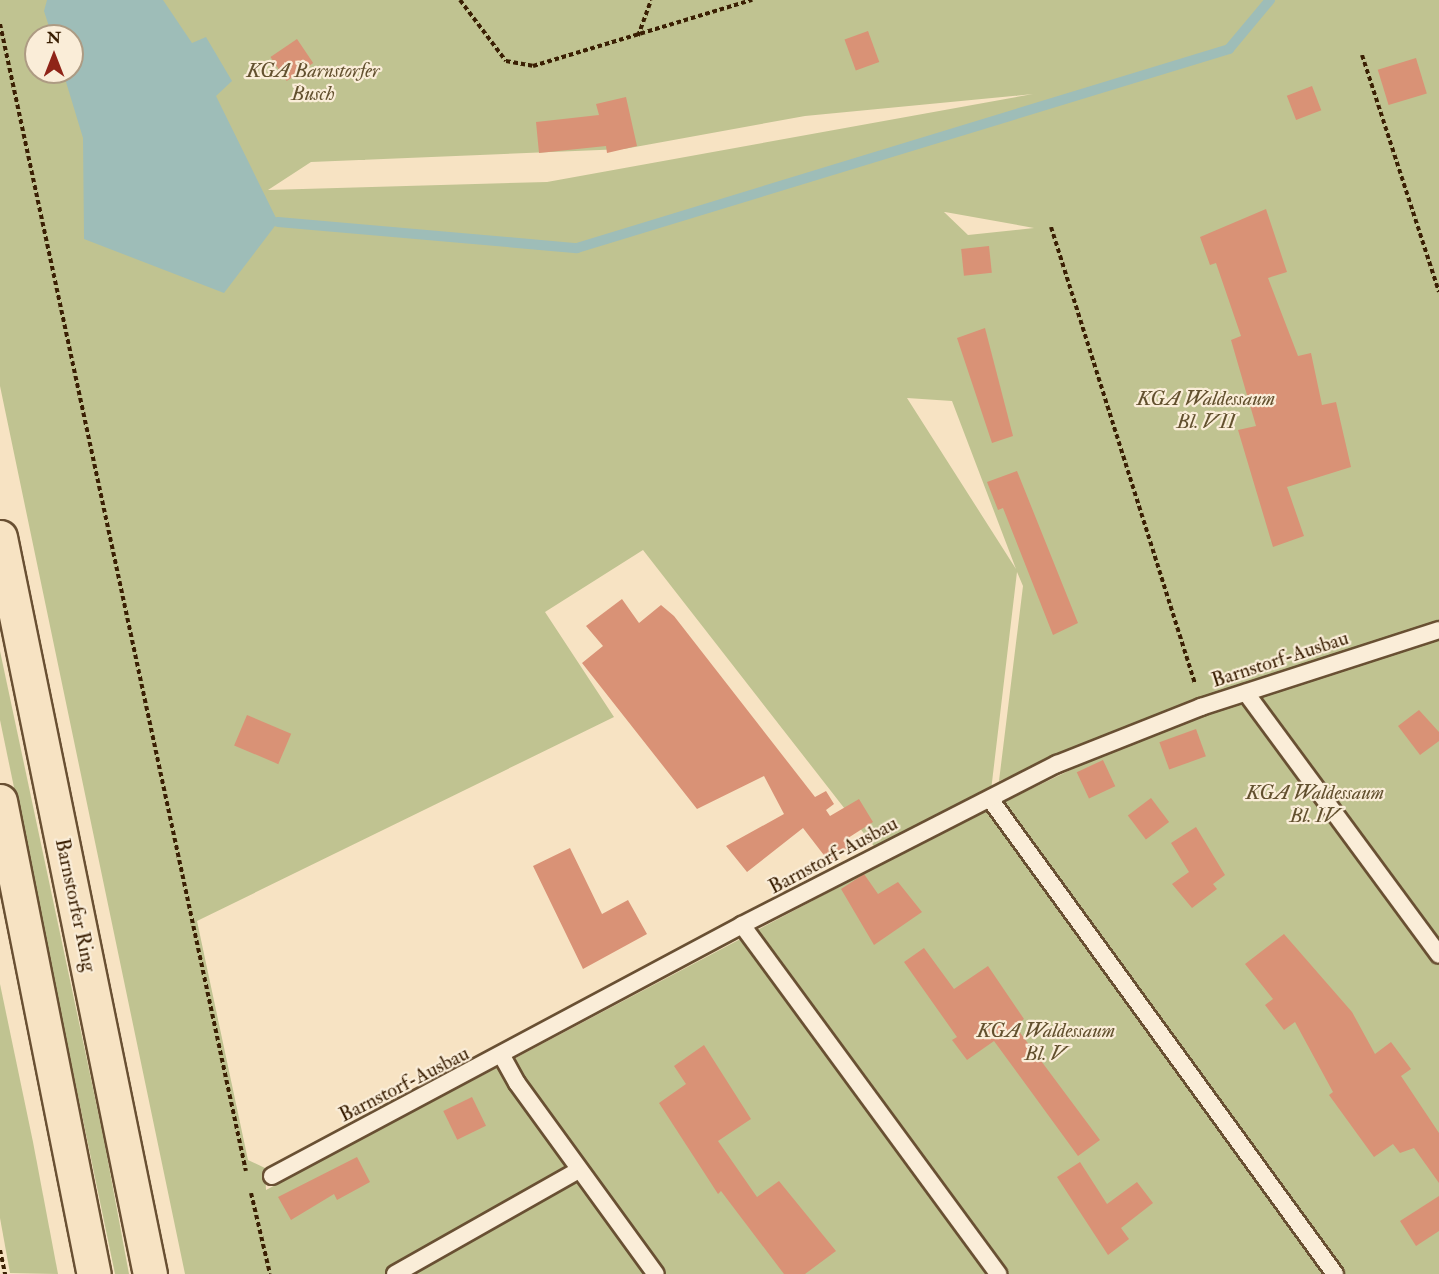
<!DOCTYPE html>
<html>
<head>
<meta charset="utf-8">
<style>
  body { margin:0 }
  #map { position:relative; width:1439px; height:1274px; overflow:hidden; background:#f7e3c3; font-family:"IM FELL Double Pica",serif }
  div>[style] { position:absolute }
  .green>* { inset:0; background:#c0c391 }
  .water>* { inset:0; background:#9ebdb8 }
  .stream>* { height:10px; margin:-5px; padding:0 5px; transform-origin:5px; border-radius:5px; background:#9ebdb8 }
  .building>* { inset:0; background:#d99276; transform-origin:0 0 }
  .path>* { height:4px; margin-top:-2px; transform-origin:0; background:repeating-linear-gradient(90deg,#3a1f03 0 4.5px,transparent 0 7.5px) }
  .roads { filter:drop-shadow(2px 0 #695033) drop-shadow(-2px 0 #695033) drop-shadow(0 2px #695033) drop-shadow(0 -2px #695033) }
  .lane>* { height:16px; margin:-8px; padding:0 8px; transform-origin:8px; border-radius:8px; background:#faedd8 }
  .highway>* { height:33px; margin:-16.5px; padding:0 16.5px; transform-origin:16.5px; border-radius:16.5px; background:#f7e3c3 }
  span { translate:-50% -50%; white-space:nowrap; text-align:center; line-height:1.15; -webkit-text-stroke:4.5px #faedd8; paint-order:stroke }
  .park-label { font-size:20px; color:#62502e; font-style:italic }
  .street-label { font-size:20px; color:#3a1f03 }
  .north { position:absolute; left:24px; top:24px; width:60px; height:60px; box-sizing:border-box; background:#faedd8; border:2px solid #ad9b83; border-radius:50%; rotate:0deg; font-size:16px; font-weight:700; line-height:24px; text-align:center; color:#3a1f03 }
  .north::after { content:''; display:block; margin:auto; width:21px; height:27px; background:#8f2418; clip-path:polygon(50% 0,100% 100%,50% 72%,0 100%) }
</style>
</head>
<body>
<div id="map">
  <div class="green">
    <i style="clip-path:polygon(evenodd,0 0,1439px 0,1439px 620px,1227px 688px,999px 781px,1023px 586px,1017px 572px,990px 799px,880px 854px,643px 550px,545px 612px,614px 717px,197px 921px,248px 1160px,265px 1168px,266px 1190px,950px 828px,1120px 746px,1296px 680px,1439px 638px,1439px 1274px,185px 1274px,0 386px,0 0,36px 36px,72px 36px,72px 72px,36px 72px,36px 36px,0 0,1033px 94px,547px 182px,268px 190px,311px 162px,624px 149px,805px 116px,1033px 94px,0 0,944px 212px,945px 212px,1034px 228px,968px 235px,944px 212px,0 0,907px 398px,952px 401px,1016px 569px,907px 398px)"></i>
    <i style="clip-path:polygon(0 651px,104px 1140px,129px 1274px,115px 1274px,0 720px)"></i>
    <i style="clip-path:polygon(0 984px,33px 1142px,58px 1274px,10px 1273px,0 1218px)"></i>
  </div>
  <div class="water">
    <i style="clip-path:polygon(47px 0,163px 0,192px 43px,206px 37px,232px 81px,216px 96px,278px 222px,224px 293px,84px 239px,83px 138px,63px 72px,72px 72px,72px 36px,52px 36px,44px 11px)"></i>
  </div>
  <div class="stream">
    <i style="left:278px;top:222px;width:300px;rotate:5deg"></i>
    <i style="left:577px;top:248px;width:682px;rotate:-16.97deg"></i>
    <i style="left:1229px;top:49px;width:64px;rotate:-50.1deg"></i>
  </div>
  <div class="building">
    <i style="left:868px;top:31px;width:33px;height:25px;rotate:70deg"></i>
    <i style="left:297px;top:39px;width:29px;height:32px;rotate:56deg"></i>
    <i style="left:1416px;top:58px;width:37px;height:40px;rotate:73deg"></i>
    <i style="left:1312px;top:86px;width:26px;height:27px;rotate:69deg"></i>
    <i style="clip-path:polygon(626px 97px,637px 146px,607px 153px,606px 146px,539px 153px,536px 122px,599px 115px,596px 104px)"></i>
    <i style="clip-path:polygon(1266px 209px,1287px 272px,1268px 278px,1298px 356px,1311px 353px,1322px 405px,1336px 402px,1351px 467px,1287px 487px,1304px 536px,1273px 547px,1238px 430px,1256px 426px,1231px 340px,1241px 336px,1216px 263px,1210px 265px,1200px 237px)"></i>
    <i style="left:989px;top:246px;width:27px;height:28px;rotate:84deg"></i>
    <i style="clip-path:polygon(985px 328px,1013px 436px,992px 443px,957px 338px)"></i>
    <i style="clip-path:polygon(1017px 471px,1078px 623px,1053px 635px,1003px 508px,998px 510px,987px 482px)"></i>
    <i style="clip-path:polygon(622px 599px,639px 623px,661px 605px,674px 616px,815px 797px,826px 791px,834px 804px,826px 810px,830px 816px,859px 799px,873px 822px,848px 838px,853px 845px,830px 863px,803px 828px,747px 872px,726px 846px,784px 814px,764px 776px,697px 809px,582px 663px,603px 646px,586px 626px)"></i>
    <i style="clip-path:polygon(1419px 710px,1439px 732px,1439px 741px,1420px 755px,1398px 726px)"></i>
    <i style="left:247px;top:715px;width:48px;height:33px;rotate:23deg"></i>
    <i style="left:1196px;top:729px;width:29px;height:39px;rotate:70deg"></i>
    <i style="left:1103px;top:760px;width:29px;height:29px;rotate:65deg"></i>
    <i style="left:1151px;top:798px;width:30px;height:29px;rotate:53deg"></i>
    <i style="clip-path:polygon(1196px 827px,1225px 875px,1213px 884px,1217px 889px,1192px 908px,1172px 884px,1189px 872px,1171px 843px)"></i>
    <i style="clip-path:polygon(570px 848px,602px 914px,628px 900px,647px 934px,583px 969px,533px 866px)"></i>
    <i style="clip-path:polygon(864px 874px,878px 894px,898px 882px,922px 912px,874px 945px,841px 889px)"></i>
    <i style="clip-path:polygon(1284px 934px,1352px 1012px,1375px 1054px,1391px 1042px,1411px 1069px,1401px 1076px,1439px 1133px,1439px 1183px,1414px 1148px,1400px 1153px,1393px 1144px,1374px 1157px,1329px 1095px,1333px 1092px,1295px 1022px,1284px 1030px,1265px 1005px,1273px 999px,1245px 964px)"></i>
    <i style="clip-path:polygon(924px 948px,954px 989px,988px 966px,1024px 1019px,1015px 1026px,1100px 1140px,1078px 1156px,994px 1041px,967px 1060px,952px 1040px,957px 1037px,904px 962px)"></i>
    <i style="clip-path:polygon(704px 1045px,751px 1119px,718px 1141px,757px 1197px,779px 1181px,836px 1251px,805px 1274px,784px 1274px,721px 1191px,718px 1194px,659px 1103px,686px 1084px,674px 1066px)"></i>
    <i style="left:472px;top:1097px;width:32px;height:32px;rotate:64deg"></i>
    <i style="clip-path:polygon(357px 1157px,370px 1182px,337px 1200px,334px 1194px,291px 1220px,278px 1197px)"></i>
    <i style="clip-path:polygon(1080px 1162px,1107px 1204px,1137px 1182px,1153px 1203px,1121px 1228px,1129px 1239px,1108px 1255px,1057px 1177px)"></i>
    <i style="clip-path:polygon(1439px 1196px,1439px 1231px,1416px 1246px,1400px 1221px)"></i>
  </div>
  <div class="path">
    <i style="left:460px;top:0;width:76px;rotate:53deg"></i>
    <i style="left:506px;top:61px;width:27px;rotate:10deg"></i>
    <i style="left:533px;top:66px;width:229px;rotate:-16.8deg"></i>
    <i style="left:0;top:24px;width:1173px;rotate:77.9deg"></i>
    <i style="left:638px;top:36px;width:38px;rotate:-70deg"></i>
    <i style="left:1362px;top:55px;width:249px;rotate:72deg"></i>
    <i style="left:1051px;top:227px;width:478px;rotate:72.5deg"></i>
    <i style="left:251px;top:1193px;width:83px;rotate:76.8deg"></i>
    <i style="left:0;top:1250px;width:25px;rotate:78deg"></i>
  </div>
  <div class="roads">
    <div class="lane">
      <i style="left:1246px;top:693px;width:325px;rotate:53.6deg"></i>
      <i style="left:990px;top:799px;width:587px;rotate:54.01deg"></i>
      <i style="left:742px;top:925px;width:433px;rotate:53.7deg"></i>
      <i style="left:502px;top:1056px;width:31px;rotate:61deg"></i>
      <i style="left:517px;top:1083px;width:236px;rotate:54deg"></i>
      <i style="left:272px;top:1176px;width:533px;rotate:-28.1deg"></i>
      <i style="left:742px;top:925px;width:354px;rotate:-27.1deg"></i>
      <i style="left:1057px;top:764px;width:155px;rotate:-21.6deg"></i>
      <i style="left:1201px;top:707px;width:250px;rotate:-17.9deg"></i>
      <i style="left:395px;top:1274px;width:211px;rotate:-29.5deg"></i>
    </div>
    <div class="highway">
      <i style="left:0;top:537px;width:752px;rotate:78.5deg"></i>
      <i style="left:0;top:801px;width:482px;rotate:78.8deg"></i>
    </div>
  </div>
  <div class="park-label">
    <span style="left:313px;top:82px">KGA Barnstorfer<br>Busch</span>
    <span style="left:1206px;top:410px">KGA Waldessaum<br>Bl. VII</span>
    <span style="left:1315px;top:804px">KGA Waldessaum<br>Bl. IV</span>
    <span style="left:1046px;top:1042px">KGA Waldessaum<br>Bl. V</span>
  </div>
  <div class="street-label">
    <span style="left:1280px;top:659px;rotate:-18deg">Barnstorf-Ausbau</span>
    <span style="left:833px;top:855px;rotate:-28deg">Barnstorf-Ausbau</span>
    <span style="left:76px;top:905px;rotate:78deg">Barnstorfer Ring</span>
    <span style="left:404px;top:1084px;rotate:-27deg">Barnstorf-Ausbau</span>
  </div>
  <div class="north">N</div>
</div>
</body>
</html>
